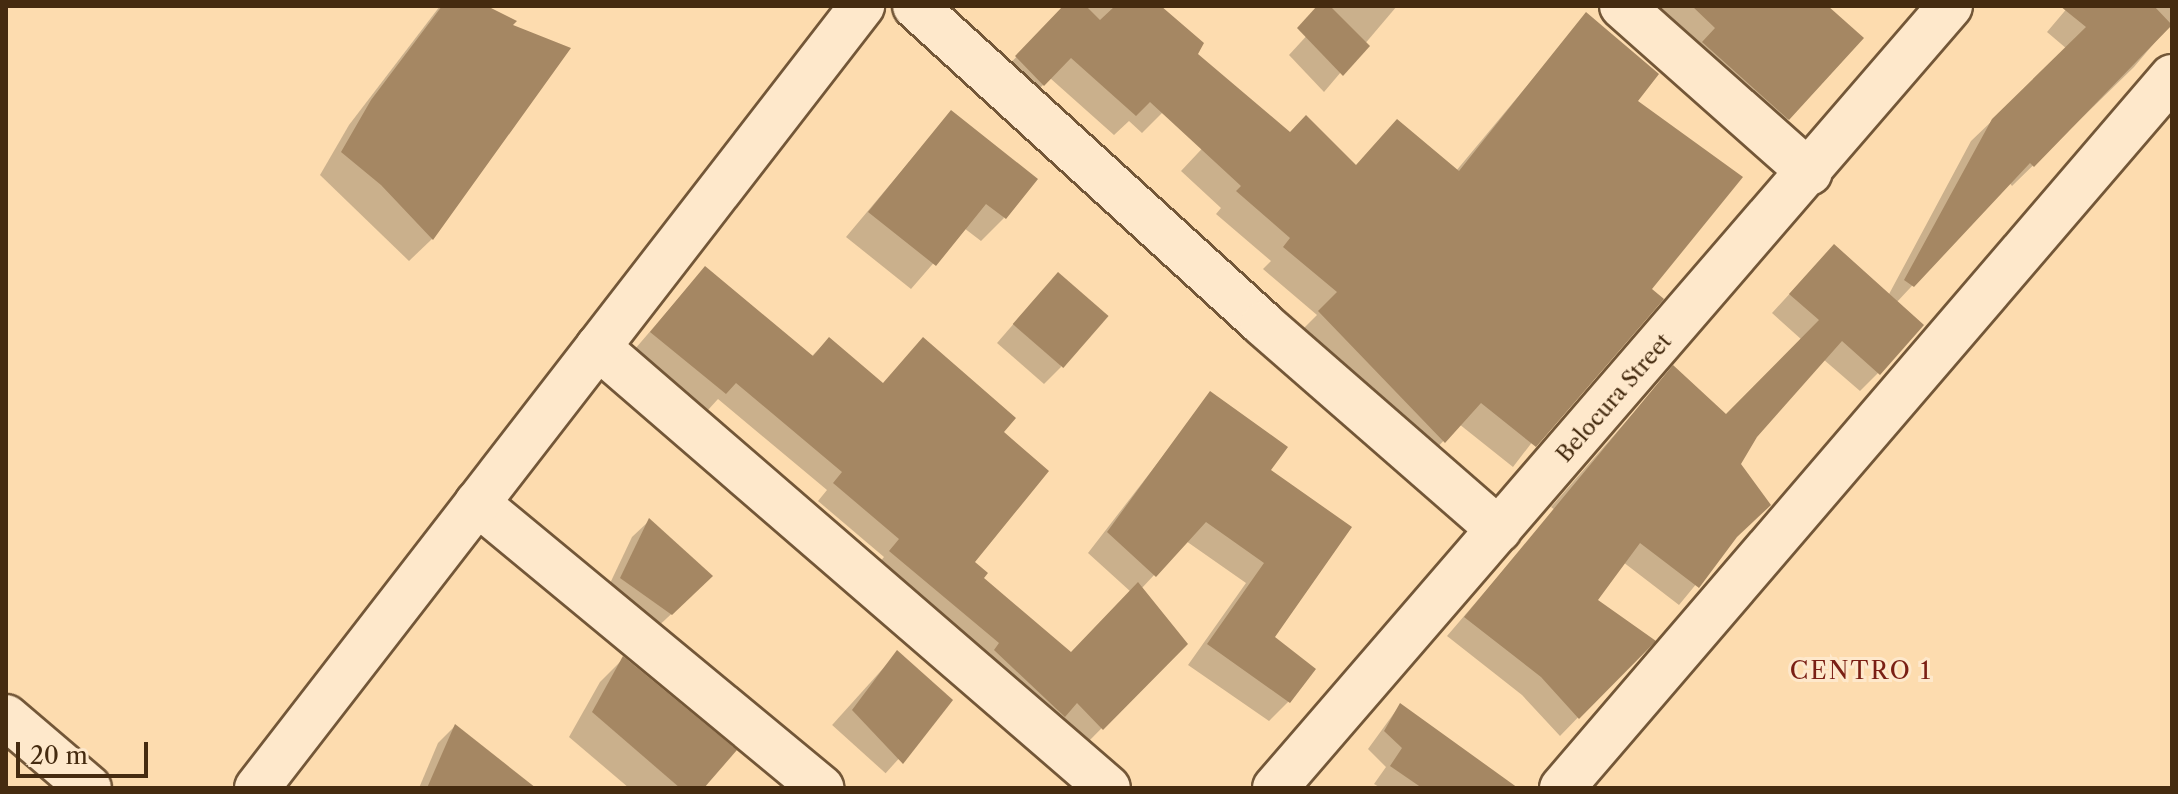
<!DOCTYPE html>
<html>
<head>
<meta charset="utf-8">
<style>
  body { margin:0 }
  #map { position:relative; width:2178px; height:794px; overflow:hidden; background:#fddcaf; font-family:"Libre Caslon Text",serif }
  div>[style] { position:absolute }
  .shadow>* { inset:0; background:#0003; transform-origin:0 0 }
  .building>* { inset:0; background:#a58763; transform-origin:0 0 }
  .roads { filter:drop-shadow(2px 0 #735738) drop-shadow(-2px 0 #735738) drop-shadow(0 2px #735738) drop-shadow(0 -2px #735738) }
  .minor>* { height:44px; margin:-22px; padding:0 22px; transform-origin:22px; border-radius:22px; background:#fee8cb }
  .tertiary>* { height:44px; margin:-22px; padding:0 22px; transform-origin:22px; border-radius:22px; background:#fee8cb }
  span { translate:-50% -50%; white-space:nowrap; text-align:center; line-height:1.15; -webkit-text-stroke:6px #fee8cb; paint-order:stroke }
  .street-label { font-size:22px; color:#452b10 }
  .neighbourhood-label { font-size:24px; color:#7a1f14; letter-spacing:2px }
  .frame { position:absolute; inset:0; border:8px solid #452b10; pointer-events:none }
  .scale { position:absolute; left:16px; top:742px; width:132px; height:36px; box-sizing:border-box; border:4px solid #452b10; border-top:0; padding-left:10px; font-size:24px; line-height:28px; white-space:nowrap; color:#452b10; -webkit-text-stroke:6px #fee8cb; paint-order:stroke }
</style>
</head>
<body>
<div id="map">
  <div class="shadow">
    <i style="clip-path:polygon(440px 6px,482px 6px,432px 239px,409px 261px,320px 175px,349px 125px)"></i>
    <i style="clip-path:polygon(1066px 6px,1158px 6px,1162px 113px,1142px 133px,1129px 121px,1114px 135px,1050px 78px,1023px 105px,996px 78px)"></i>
    <i style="clip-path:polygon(1334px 6px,1397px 6px,1324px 92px,1289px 55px)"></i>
    <i style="clip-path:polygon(1649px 6px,1825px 6px,1788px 119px,1767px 140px)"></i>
    <i style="clip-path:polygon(2069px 6px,2172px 6px,2172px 22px,2134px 67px,2012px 186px,2009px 182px,1896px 303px,1878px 373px,1860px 391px,1823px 359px,1756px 436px,1739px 464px,1734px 538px,1679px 605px,1623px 562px,1595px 600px,1652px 641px,1560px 736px,1522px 695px,1447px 636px,1555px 510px,1551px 507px,1673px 368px,1726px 416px,1802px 340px,1772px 313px,1816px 265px,1888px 296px,1971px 141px,2067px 49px,2047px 32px)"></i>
    <i style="clip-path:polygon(1586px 15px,1635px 101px,1650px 289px,1513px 467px,1459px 424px,1423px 463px,1298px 334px,1317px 315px,1263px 269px,1271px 261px,1216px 214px,1221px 208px,1181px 171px,1228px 121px,1290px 134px,1355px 167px,1456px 171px)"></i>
    <i style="clip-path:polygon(951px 112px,1004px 218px,981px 241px,964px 228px,911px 289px,846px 237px)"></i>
    <i style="clip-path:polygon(689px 286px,811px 357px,829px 339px,882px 385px,1001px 432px,972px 563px,981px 578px,1071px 654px,1131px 592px,1088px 553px,1211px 394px,1269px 471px,1272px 637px,1289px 701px,1269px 721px,1188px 665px,1246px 583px,1186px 541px,1141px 589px,1185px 644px,1085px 745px,874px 569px,884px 557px,818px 501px,827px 490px,718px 399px,708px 410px,635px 349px)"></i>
    <i style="clip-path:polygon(1041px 292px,1061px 367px,1044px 384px,997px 343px)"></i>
    <i style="clip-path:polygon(649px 521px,694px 593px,653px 631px,604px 596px,632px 537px)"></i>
    <i style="left:897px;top:653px;width:72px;height:97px;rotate:42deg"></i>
    <i style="clip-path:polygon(623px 659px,701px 788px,629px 788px,569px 737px,600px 682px)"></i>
    <i style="clip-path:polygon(1400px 705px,1503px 788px,1381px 788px,1374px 784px,1386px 767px,1368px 749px)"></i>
    <i style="clip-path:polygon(455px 726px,533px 788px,419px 788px,438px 743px)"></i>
  </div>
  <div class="building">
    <i style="clip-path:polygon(442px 6px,487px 6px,517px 21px,513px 25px,571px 48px,433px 240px,381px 185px,341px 152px,371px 100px)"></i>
    <i style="clip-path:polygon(1063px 6px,1086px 6px,1100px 20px,1115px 6px,1161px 6px,1204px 43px,1198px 54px,1290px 132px,1306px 115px,1356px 165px,1397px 119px,1459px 171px,1586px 12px,1659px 74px,1638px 101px,1743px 177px,1652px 289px,1664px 299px,1536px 447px,1481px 403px,1445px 443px,1318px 311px,1337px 292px,1283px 247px,1290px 238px,1236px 191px,1241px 186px,1150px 102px,1136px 116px,1071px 58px,1044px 86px,1015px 56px)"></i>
    <i style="clip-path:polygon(1317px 6px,1330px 6px,1370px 46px,1343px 76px,1297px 28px)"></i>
    <i style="clip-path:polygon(1692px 6px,1828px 6px,1864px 38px,1789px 120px,1702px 42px,1715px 28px)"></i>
    <i style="clip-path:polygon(2060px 6px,2154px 6px,2172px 25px,2034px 167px,2030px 163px,1914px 287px,1904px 280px,1992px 119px,2086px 27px)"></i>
    <i style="clip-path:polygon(951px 110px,1038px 179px,1006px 219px,986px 204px,936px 266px,868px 212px)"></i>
    <i style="clip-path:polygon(1834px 244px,1924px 325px,1880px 375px,1842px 341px,1757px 437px,1741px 464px,1771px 505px,1737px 537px,1699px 588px,1640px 543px,1598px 600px,1656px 641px,1579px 719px,1541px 677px,1464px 617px,1673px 365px,1726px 414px,1819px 320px,1789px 294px)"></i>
    <i style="clip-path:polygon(705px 266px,813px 356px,829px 337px,883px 383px,923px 337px,1016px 418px,1004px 432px,1049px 471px,975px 562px,988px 573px,984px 578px,1071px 652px,1138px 582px,1188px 644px,1103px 730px,1077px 703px,1065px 717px,994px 650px,999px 643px,889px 551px,899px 539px,833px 483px,842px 472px,736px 383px,726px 394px,650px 332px)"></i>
    <i style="left:1058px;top:272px;width:67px;height:69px;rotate:41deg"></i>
    <i style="clip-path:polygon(1210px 391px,1288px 447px,1271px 470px,1352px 527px,1275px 637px,1316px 669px,1290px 703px,1207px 644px,1264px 563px,1206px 522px,1156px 577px,1107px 532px)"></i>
    <i style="clip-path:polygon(649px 518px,713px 576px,672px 615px,620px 578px)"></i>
    <i style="clip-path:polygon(897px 650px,953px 700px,903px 764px,852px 710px)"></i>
    <i style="clip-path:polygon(623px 656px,737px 750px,704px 788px,680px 788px,592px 712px)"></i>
    <i style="clip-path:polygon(1400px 703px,1518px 788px,1422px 788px,1390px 766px,1402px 748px,1384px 731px)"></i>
    <i style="clip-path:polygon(455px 724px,536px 788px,427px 788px)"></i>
  </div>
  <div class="roads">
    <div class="minor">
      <i style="left:915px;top:6px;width:471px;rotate:42.4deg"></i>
      <i style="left:1263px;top:324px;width:313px;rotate:41.1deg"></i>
      <i style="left:1622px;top:6px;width:251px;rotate:41.6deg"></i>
      <i style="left:598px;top:347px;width:674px;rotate:40.85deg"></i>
      <i style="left:477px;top:503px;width:447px;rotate:39.6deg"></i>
      <i style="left:257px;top:788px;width:989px;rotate:-52.27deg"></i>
      <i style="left:1275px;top:788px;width:1033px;rotate:-49.2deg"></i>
      <i style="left:1562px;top:788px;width:937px;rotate:-49.37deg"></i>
    </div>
    <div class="tertiary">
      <i style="left:6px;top:717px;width:109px;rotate:40.5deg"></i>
    </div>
  </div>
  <div class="street-label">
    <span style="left:1614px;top:398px;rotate:-49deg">Belocura Street</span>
  </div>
  <div class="neighbourhood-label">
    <span style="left:1861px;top:671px">CENTRO 1</span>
  </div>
  <div class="frame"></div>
  <div class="scale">20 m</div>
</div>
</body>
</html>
